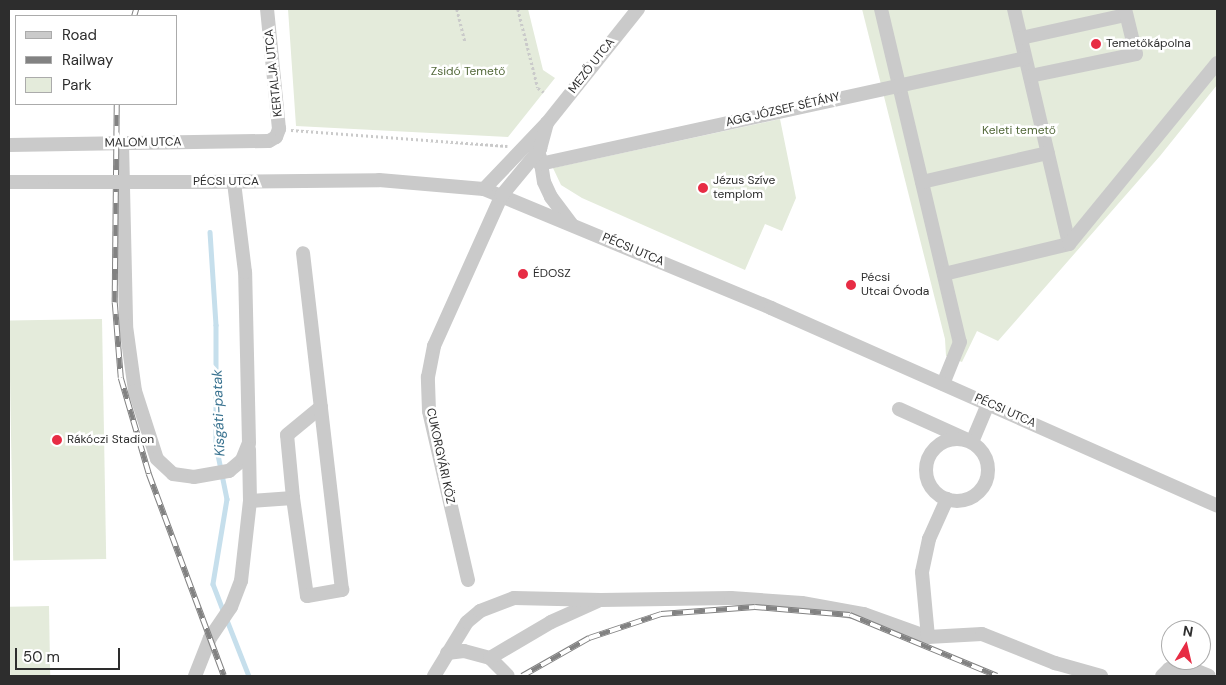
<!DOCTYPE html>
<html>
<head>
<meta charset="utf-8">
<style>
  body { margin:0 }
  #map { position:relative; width:1226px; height:685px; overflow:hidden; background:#fff; font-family:"DM Sans",sans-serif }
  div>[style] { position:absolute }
  .green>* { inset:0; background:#e4ebdb; transform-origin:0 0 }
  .stream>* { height:4.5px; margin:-2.25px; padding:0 2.25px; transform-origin:2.25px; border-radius:2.25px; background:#c6dfec }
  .path>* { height:2.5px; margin-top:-1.25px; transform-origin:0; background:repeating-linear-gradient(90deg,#cacaca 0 2.5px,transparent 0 5px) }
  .minor>* { height:14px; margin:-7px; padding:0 7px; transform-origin:7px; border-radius:7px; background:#cacaca }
  .minor>.ring { margin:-7px; padding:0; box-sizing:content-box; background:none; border:14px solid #cacaca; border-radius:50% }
  .rail>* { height:5.5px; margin-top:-2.75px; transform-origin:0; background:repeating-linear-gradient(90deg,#fff 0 11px,#828282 0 22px); box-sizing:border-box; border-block:1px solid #828282 }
  .minor-bridge>* { height:14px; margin:-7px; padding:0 7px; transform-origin:7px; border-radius:7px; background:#cacaca }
  .dots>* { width:14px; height:14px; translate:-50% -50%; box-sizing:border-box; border:2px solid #fff; border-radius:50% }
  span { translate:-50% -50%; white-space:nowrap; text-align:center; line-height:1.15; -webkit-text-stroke:5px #fff; paint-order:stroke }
  .poi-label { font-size:12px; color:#2d2d2d }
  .left { translate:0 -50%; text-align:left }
  .street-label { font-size:12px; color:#2d2d2d }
  .park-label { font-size:12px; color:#53693a }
  .water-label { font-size:14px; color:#3a7390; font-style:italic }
  .frame { position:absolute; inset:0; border:10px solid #2d2d2d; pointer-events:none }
  .legend { position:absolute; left:15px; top:15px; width:162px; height:90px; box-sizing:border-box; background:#fff; border:1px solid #ababab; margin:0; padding:6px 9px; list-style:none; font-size:15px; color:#2d2d2d }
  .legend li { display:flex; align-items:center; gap:10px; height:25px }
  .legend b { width:25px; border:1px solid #ababab }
  .north { position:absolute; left:1161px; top:620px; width:50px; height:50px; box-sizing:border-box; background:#fff; border:1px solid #ababab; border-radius:50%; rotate:9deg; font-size:14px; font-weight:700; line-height:20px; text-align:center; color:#2d2d2d }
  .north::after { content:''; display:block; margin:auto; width:18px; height:22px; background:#e72c44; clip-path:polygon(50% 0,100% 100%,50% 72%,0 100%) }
  .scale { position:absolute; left:15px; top:648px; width:105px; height:22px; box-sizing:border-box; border:2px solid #2d2d2d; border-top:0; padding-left:6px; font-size:15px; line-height:18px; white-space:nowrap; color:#2d2d2d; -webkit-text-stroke:4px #fff; paint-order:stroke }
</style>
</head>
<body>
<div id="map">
  <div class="green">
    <i style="clip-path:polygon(288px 9px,528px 9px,543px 70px,555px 78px,508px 137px,296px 126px)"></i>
    <i style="clip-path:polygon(862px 9px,1217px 9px,1217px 85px,1160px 156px,998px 341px,977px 331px,962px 362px,946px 356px,945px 339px)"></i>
    <i style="clip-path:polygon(780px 119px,796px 198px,782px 231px,765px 224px,745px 270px,582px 198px,561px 185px,553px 168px)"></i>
    <i style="left:102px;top:319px;width:240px;height:93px;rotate:89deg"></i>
    <i style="left:49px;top:606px;width:70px;height:40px;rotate:89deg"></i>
  </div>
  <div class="stream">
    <i style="left:210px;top:232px;width:93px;rotate:86.3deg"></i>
    <i style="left:216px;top:325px;width:120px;rotate:90deg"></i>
    <i style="left:216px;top:445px;width:55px;rotate:78.5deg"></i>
    <i style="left:227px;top:499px;width:86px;rotate:99.4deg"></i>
    <i style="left:213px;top:584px;width:31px;rotate:69deg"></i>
    <i style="left:227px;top:620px;width:60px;rotate:68.6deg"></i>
  </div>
  <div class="path">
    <i style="left:457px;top:9px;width:34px;rotate:76deg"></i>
    <i style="left:518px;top:9px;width:81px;rotate:75.8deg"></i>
    <i style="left:538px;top:88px;width:7px;rotate:34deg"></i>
    <i style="left:291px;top:130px;width:217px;rotate:4.2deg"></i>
  </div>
  <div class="minor">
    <i style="left:881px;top:9px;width:342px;rotate:76.7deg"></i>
    <i style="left:960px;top:342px;width:45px;rotate:112deg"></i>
    <i style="left:1014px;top:9px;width:241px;rotate:76.8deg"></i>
    <i style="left:1021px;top:38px;width:107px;rotate:-12.4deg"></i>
    <i style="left:1030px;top:76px;width:108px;rotate:-11.7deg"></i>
    <i style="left:1136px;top:54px;width:46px;rotate:-103.7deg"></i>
    <i style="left:122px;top:143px;width:183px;rotate:88.7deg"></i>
    <i style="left:126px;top:326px;width:66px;rotate:82.1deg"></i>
    <i style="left:135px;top:391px;width:71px;rotate:72.1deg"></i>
    <i style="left:157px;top:459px;width:22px;rotate:43deg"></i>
    <i style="left:173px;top:474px;width:21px;rotate:8deg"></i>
    <i style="left:194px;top:477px;width:36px;rotate:-10deg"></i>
    <i style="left:229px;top:471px;width:17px;rotate:-40deg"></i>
    <i style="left:242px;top:460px;width:18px;rotate:-68deg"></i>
    <i style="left:249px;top:443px;width:171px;rotate:-91.3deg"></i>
    <i style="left:245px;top:272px;width:91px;rotate:-97deg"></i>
    <i style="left:9px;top:145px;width:260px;rotate:-0.9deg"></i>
    <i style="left:269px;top:141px;width:8px;rotate:-30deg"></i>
    <i style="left:276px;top:137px;width:9px;rotate:-69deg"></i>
    <i style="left:279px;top:129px;width:121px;rotate:-95.7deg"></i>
    <i style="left:540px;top:157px;width:25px;rotate:81deg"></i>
    <i style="left:544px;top:182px;width:17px;rotate:65deg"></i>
    <i style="left:551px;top:197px;width:34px;rotate:53deg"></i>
    <i style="left:540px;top:164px;width:496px;rotate:-12.3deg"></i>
    <i style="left:9px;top:182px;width:46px"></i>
    <i style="left:202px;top:182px;width:177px;rotate:-0.6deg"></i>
    <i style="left:379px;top:180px;width:105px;rotate:4.9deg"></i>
    <i style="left:484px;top:189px;width:311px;rotate:22.5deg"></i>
    <i style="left:771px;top:308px;width:488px;rotate:23.9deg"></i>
    <i style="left:922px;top:182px;width:129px;rotate:-13deg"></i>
    <i style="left:484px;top:189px;width:91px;rotate:-46.3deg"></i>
    <i style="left:547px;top:123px;width:146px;rotate:-51.4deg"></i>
    <i style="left:944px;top:274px;width:129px;rotate:-13.5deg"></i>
    <i style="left:1069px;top:244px;width:234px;rotate:-50.7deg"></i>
    <i style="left:899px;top:409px;width:80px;rotate:24.3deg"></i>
    <i style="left:972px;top:442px;width:41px;rotate:-67.2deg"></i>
    <i class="ring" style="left:926px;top:439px;width:48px;height:48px"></i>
    <i style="left:293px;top:498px;width:63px;rotate:-95.4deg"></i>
    <i style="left:287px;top:435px;width:44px;rotate:-39.5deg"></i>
    <i style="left:250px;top:501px;width:43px;rotate:-4deg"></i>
    <i style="left:293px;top:498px;width:99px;rotate:81.9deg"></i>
    <i style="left:307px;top:596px;width:36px;rotate:-10deg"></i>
    <i style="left:342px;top:590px;width:339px;rotate:-96.6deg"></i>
    <i style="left:468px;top:580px;width:173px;rotate:-103deg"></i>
    <i style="left:429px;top:411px;width:34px;rotate:-92deg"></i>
    <i style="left:428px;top:377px;width:32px;rotate:-79deg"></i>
    <i style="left:434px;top:346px;width:166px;rotate:-65.8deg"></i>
    <i style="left:502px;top:195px;width:60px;rotate:-50.4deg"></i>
    <i style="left:540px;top:149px;width:27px;rotate:-75deg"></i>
    <i style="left:928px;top:637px;width:54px;rotate:-3.2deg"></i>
    <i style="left:982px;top:634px;width:79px;rotate:21.7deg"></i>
    <i style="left:1055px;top:663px;width:48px;rotate:15.8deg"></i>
    <i style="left:447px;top:653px;width:17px;rotate:-7deg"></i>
    <i style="left:464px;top:651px;width:27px;rotate:15deg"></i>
    <i style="left:490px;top:658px;width:25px;rotate:45deg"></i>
    <i style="left:490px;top:658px;width:71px;rotate:-30.5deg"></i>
    <i style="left:551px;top:622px;width:51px;rotate:-24.1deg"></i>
    <i style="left:195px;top:676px;width:41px;rotate:-68.5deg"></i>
    <i style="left:210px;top:638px;width:37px;rotate:-56deg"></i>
    <i style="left:231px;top:607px;width:28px;rotate:-69deg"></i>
    <i style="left:241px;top:581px;width:81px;rotate:-83.6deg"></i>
    <i style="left:250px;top:501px;width:52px;rotate:-91.1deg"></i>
    <i style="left:434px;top:676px;width:63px;rotate:-58.6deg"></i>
    <i style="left:467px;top:622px;width:17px;rotate:-40deg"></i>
    <i style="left:480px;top:611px;width:36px;rotate:-21deg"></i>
    <i style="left:514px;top:598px;width:87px;rotate:1.3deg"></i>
    <i style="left:601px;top:600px;width:130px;rotate:-0.9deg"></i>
    <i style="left:731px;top:598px;width:71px;rotate:4deg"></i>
    <i style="left:802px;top:603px;width:63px;rotate:10.1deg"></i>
    <i style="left:864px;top:614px;width:68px;rotate:19.8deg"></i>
    <i style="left:928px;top:637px;width:65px;rotate:-95.3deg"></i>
    <i style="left:922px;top:572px;width:34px;rotate:-78deg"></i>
    <i style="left:929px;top:539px;width:44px;rotate:-65.8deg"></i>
    <i style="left:1162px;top:676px;width:10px;rotate:-45deg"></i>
    <i style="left:1169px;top:669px;width:23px"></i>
    <i style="left:1192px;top:669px;width:18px;rotate:22deg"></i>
  </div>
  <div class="rail">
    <i style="left:134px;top:16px;width:7px;rotate:-74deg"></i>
    <i style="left:117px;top:104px;width:199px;rotate:90.6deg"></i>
    <i style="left:115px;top:303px;width:75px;rotate:85.4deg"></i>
    <i style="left:121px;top:378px;width:100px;rotate:73.7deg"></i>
    <i style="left:149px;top:474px;width:215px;rotate:69.6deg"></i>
    <i style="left:522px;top:676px;width:77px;rotate:-29.6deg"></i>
    <i style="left:589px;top:638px;width:76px;rotate:-18.4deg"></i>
    <i style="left:661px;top:614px;width:94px;rotate:-4.3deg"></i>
    <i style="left:755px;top:607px;width:95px;rotate:4.8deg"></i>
    <i style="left:850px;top:615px;width:159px;rotate:22.5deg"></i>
  </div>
  <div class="minor-bridge">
    <i style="left:55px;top:182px;width:147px"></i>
  </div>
  <div class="dots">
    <i style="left:1096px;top:44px;background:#e72c44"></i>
    <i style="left:703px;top:188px;background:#e72c44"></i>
    <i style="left:523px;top:274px;background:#e72c44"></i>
    <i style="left:851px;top:285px;background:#e72c44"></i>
    <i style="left:57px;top:440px;background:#e72c44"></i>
  </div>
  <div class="poi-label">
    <span class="left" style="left:1106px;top:44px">Temetőkápolna</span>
    <span class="left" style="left:713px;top:188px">Jézus Szíve<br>templom</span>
    <span class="left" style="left:533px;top:274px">ÉDOSZ</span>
    <span class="left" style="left:861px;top:285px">Pécsi<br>Utcai Óvoda</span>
    <span class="left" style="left:67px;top:440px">Rákóczi Stadion</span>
  </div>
  <div class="street-label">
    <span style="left:592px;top:66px;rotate:-52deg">MEZŐ UTCA</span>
    <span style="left:274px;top:73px;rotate:-96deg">KERTALJA UTCA</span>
    <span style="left:783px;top:110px;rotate:-13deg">AGG JÓZSEF SÉTÁNY</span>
    <span style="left:143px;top:143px;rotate:-1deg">MALOM UTCA</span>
    <span style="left:226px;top:182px">PÉCSI UTCA</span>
    <span style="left:633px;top:250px;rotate:23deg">PÉCSI UTCA</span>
    <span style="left:1005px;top:411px;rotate:24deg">PÉCSI UTCA</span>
    <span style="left:440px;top:456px;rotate:78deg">CUKORGYÁRI KÖZ</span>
  </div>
  <div class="park-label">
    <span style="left:468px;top:72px">Zsidó Temető</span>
    <span style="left:1019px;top:131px">Keleti temető</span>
  </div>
  <div class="water-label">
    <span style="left:218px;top:413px;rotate:-92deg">Kisgáti-patak</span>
  </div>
  <div class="frame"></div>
  <ul class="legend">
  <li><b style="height:6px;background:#cacaca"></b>Road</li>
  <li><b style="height:6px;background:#828282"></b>Railway</li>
  <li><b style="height:14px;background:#e4ebdb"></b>Park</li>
  </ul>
  <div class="north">N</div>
  <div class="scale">50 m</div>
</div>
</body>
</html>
